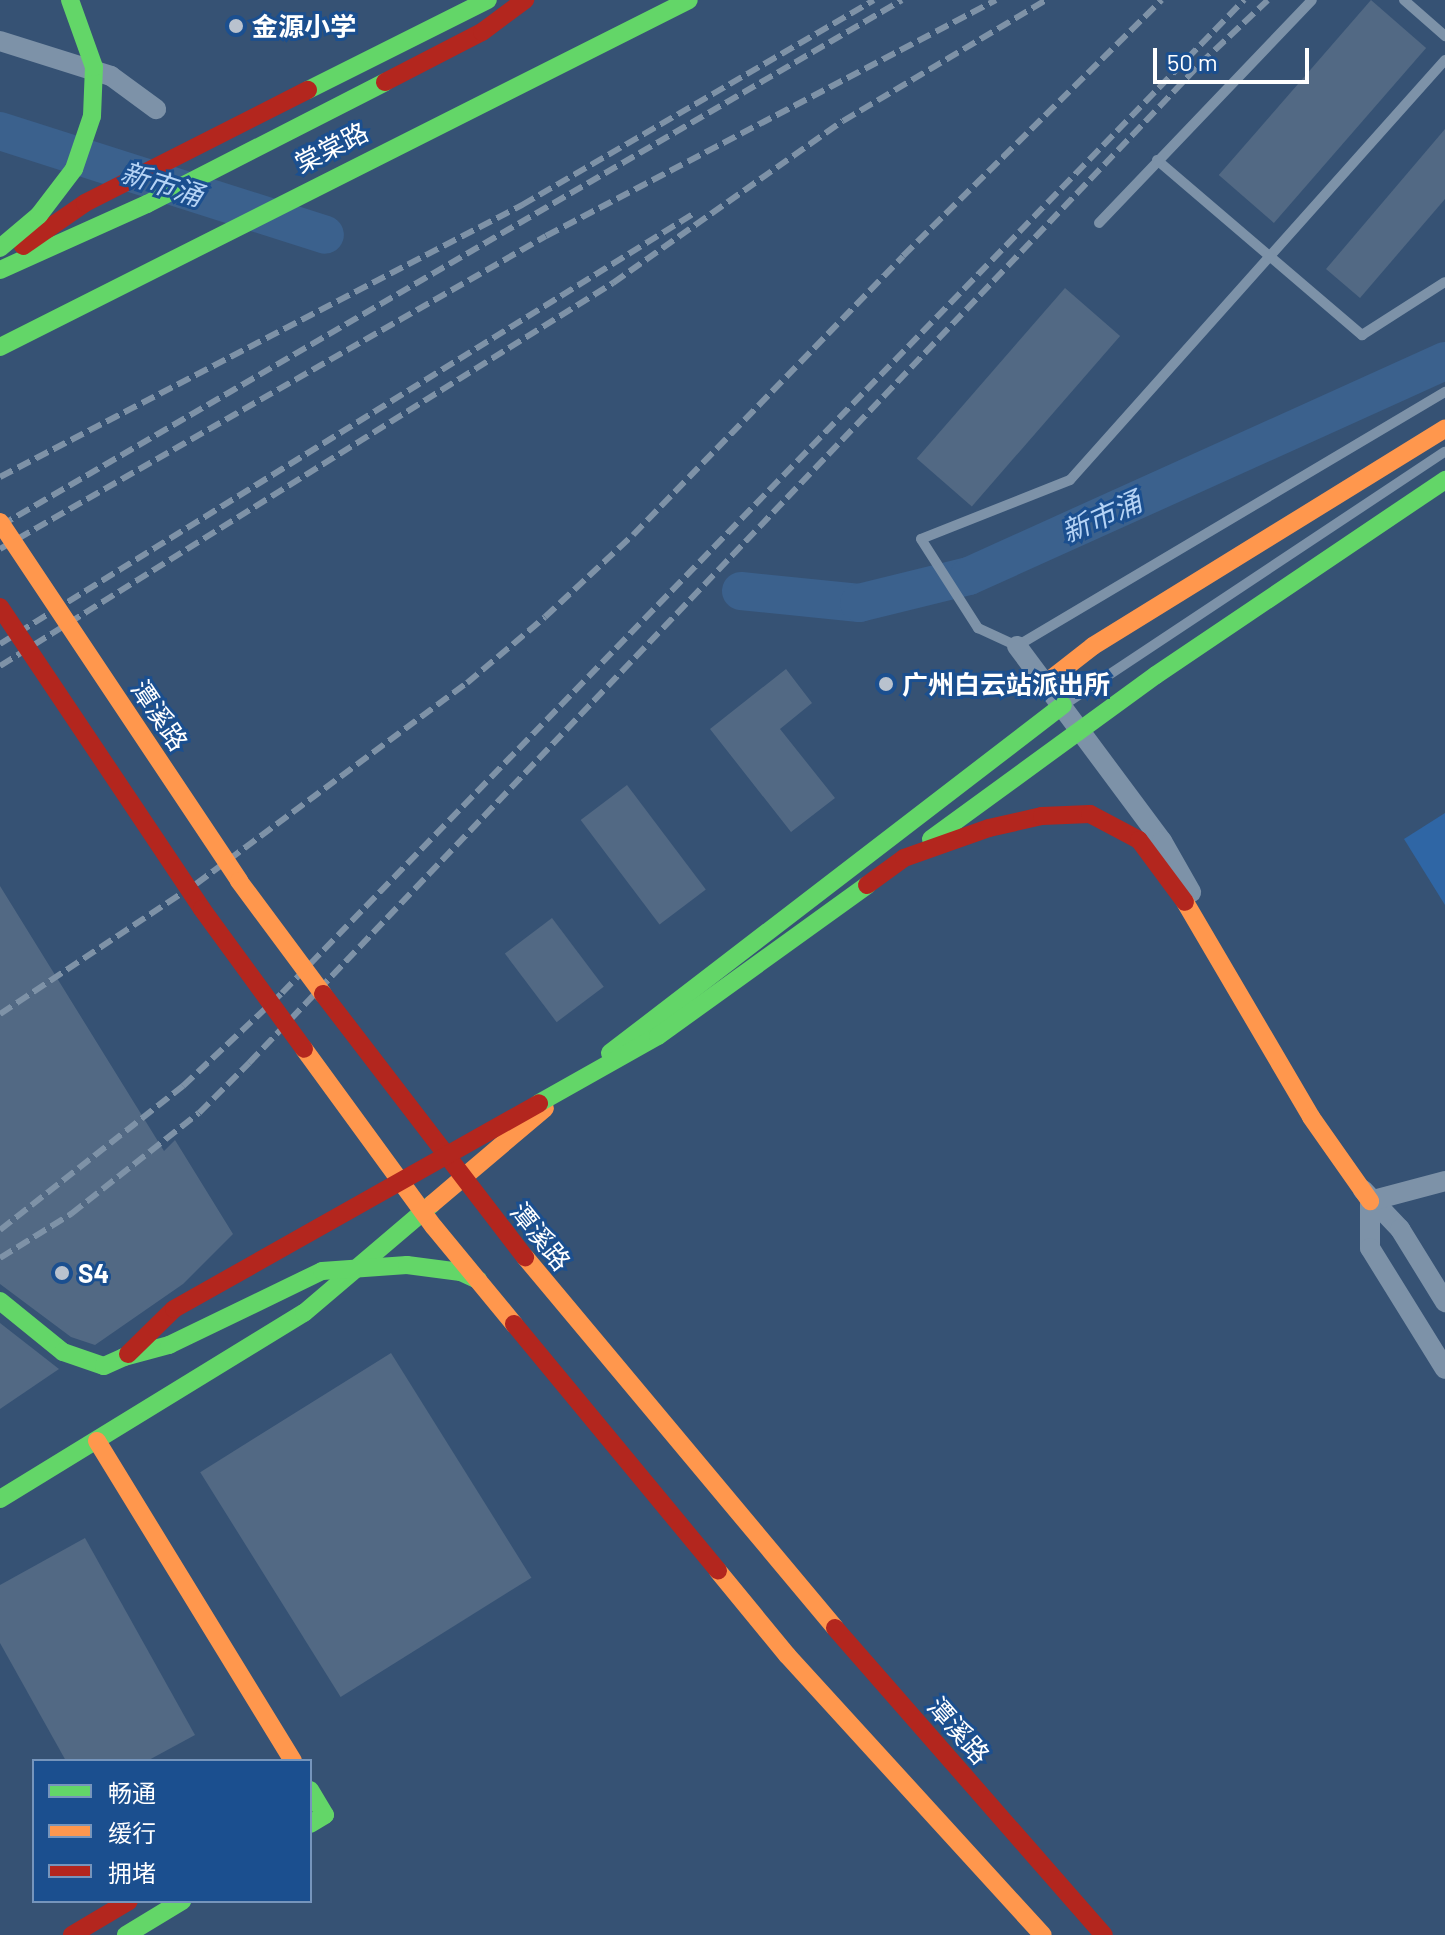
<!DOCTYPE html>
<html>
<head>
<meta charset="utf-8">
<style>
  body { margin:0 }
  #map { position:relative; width:1445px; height:1935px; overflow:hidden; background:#365274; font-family:Barlow,"Noto Sans SC",sans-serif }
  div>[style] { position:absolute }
  .green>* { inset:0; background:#2f66a5 }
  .river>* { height:38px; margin:-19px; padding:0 19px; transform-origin:19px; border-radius:19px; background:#3b618d }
  .building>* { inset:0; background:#526984; transform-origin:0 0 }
  .lane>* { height:10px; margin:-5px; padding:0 5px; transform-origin:5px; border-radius:5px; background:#7d92a8 }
  .street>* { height:20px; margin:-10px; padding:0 10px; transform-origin:10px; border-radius:10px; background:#7d92a8 }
  .fast>* { height:18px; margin:-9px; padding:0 9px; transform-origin:9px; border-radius:9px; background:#63d668 }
  .slow>* { height:18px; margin:-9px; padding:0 9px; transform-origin:9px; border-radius:9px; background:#ff974d }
  .jam>* { height:18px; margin:-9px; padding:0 9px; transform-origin:9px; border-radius:9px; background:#b3261e }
  .rail>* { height:6px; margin-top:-3px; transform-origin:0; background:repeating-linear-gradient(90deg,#7e92a7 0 14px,transparent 0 20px) }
  .fast-bridge>* { height:18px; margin:-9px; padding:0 9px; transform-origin:9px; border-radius:9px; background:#63d668 }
  .slow-bridge>* { height:18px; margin:-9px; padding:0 9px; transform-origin:9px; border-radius:9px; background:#ff974d }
  .jam-bridge>* { height:18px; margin:-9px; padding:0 9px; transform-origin:9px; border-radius:9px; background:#b3261e }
  .dots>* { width:22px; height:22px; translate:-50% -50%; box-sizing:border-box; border:4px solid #1b4f8f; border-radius:50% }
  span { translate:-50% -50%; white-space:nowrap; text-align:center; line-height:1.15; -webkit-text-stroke:6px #1b4f8f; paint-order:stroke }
  .poi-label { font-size:26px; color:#fff; font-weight:700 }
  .left { translate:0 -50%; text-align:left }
  .street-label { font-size:26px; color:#fff }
  .water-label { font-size:28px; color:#b5d3f5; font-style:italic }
  .legend { position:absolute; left:32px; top:1759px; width:280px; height:144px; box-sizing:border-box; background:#1b4f8f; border:2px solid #7695bc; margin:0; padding:10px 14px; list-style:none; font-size:24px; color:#fff }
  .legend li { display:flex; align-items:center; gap:16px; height:40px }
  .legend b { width:40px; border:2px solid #7695bc }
  .scale { position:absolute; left:1153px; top:48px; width:156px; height:36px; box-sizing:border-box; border:4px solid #fff; border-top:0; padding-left:10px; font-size:24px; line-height:28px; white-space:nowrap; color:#fff; -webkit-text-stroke:6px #1b4f8f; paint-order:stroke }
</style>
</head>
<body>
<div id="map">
  <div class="green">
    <i style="clip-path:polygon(1445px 813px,1445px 905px,1404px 839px)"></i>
  </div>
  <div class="river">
    <i style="left:0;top:131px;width:341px;rotate:17.7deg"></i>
    <i style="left:741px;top:591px;width:119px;rotate:5.8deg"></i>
    <i style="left:859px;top:603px;width:113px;rotate:-13.8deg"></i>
    <i style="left:969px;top:576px;width:522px;rotate:-24.31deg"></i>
  </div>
  <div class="building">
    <i style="left:1371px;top:0;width:73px;height:232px;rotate:41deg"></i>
    <i style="clip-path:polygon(1445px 129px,1445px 199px,1360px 298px,1326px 269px)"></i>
    <i style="left:1065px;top:288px;width:73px;height:226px;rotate:41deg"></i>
    <i style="clip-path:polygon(786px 669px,812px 703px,780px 729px,835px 798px,791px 832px,710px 729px)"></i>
    <i style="left:627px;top:785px;width:131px;height:58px;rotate:53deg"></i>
    <i style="clip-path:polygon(0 886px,164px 1151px,175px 1140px,233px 1234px,183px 1284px,95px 1345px,71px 1337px,0 1284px)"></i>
    <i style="left:552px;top:918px;width:86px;height:59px;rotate:53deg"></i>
    <i style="clip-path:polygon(0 1323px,59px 1369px,0 1409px)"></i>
    <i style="left:391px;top:1353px;width:265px;height:225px;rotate:58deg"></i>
    <i style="clip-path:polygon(85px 1538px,195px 1735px,147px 1761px,66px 1761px,0 1643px,0 1585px)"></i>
  </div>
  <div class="lane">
    <i style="left:1404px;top:0;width:55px;rotate:41.3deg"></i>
    <i style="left:1445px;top:60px;width:563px;rotate:131.76deg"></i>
    <i style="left:1070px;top:480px;width:160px;rotate:158.4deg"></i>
    <i style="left:921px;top:539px;width:106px;rotate:57.4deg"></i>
    <i style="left:978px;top:628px;width:43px;rotate:24.8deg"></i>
    <i style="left:1017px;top:646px;width:498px;rotate:-30.7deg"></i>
    <i style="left:1157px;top:160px;width:270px;rotate:40.5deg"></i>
    <i style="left:1362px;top:335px;width:98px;rotate:-32.6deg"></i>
    <i style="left:1099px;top:223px;width:308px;rotate:-46.3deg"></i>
    <i style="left:1065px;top:704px;width:456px;rotate:-33.6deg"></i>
  </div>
  <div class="street">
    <i style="left:0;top:41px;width:116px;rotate:17.5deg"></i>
    <i style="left:111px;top:76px;width:56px;rotate:36.3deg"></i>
    <i style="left:1017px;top:646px;width:243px;rotate:53.4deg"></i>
    <i style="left:1162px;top:841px;width:59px;rotate:60.4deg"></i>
    <i style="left:1363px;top:1190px;width:54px;rotate:46.5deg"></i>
    <i style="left:1400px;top:1229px;width:86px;rotate:58.3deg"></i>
    <i style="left:1370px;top:1201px;width:47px;rotate:90deg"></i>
    <i style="left:1370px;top:1248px;width:142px;rotate:58.2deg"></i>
    <i style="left:1370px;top:1201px;width:78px;rotate:-14.9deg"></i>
  </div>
  <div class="fast">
    <i style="left:308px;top:90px;width:201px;rotate:-26.6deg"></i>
    <i style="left:0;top:270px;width:161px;rotate:-24.2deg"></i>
    <i style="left:147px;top:204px;width:267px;rotate:-27.1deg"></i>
    <i style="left:0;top:347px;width:771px;rotate:-26.73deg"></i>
    <i style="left:610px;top:1053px;width:571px;rotate:-37.53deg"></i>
    <i style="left:0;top:1301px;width:81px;rotate:39deg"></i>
    <i style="left:63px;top:1352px;width:43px;rotate:18.9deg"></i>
    <i style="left:104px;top:1366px;width:22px;rotate:-24deg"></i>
    <i style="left:0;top:1499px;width:356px;rotate:-31.5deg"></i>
    <i style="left:304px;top:1313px;width:168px;rotate:-40.4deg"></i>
    <i style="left:310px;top:1790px;width:29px;rotate:59deg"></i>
    <i style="left:325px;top:1815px;width:17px;rotate:149deg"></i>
    <i style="left:126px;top:1935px;width:66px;rotate:-31.3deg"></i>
  </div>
  <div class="slow">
    <i style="left:1047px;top:682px;width:58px;rotate:-38deg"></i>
    <i style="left:1093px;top:646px;width:414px;rotate:-31.7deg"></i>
    <i style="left:1185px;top:902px;width:249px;rotate:59.6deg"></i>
    <i style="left:1311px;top:1117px;width:103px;rotate:54.9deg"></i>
    <i style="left:432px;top:1204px;width:148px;rotate:-40.3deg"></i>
    <i style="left:97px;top:1441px;width:375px;rotate:58.5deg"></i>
  </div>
  <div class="jam">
    <i style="left:385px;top:82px;width:109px;rotate:-27.3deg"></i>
    <i style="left:482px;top:32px;width:54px;rotate:-36.7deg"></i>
    <i style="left:23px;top:246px;width:75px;rotate:-34.7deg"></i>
    <i style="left:85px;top:203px;width:250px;rotate:-26.9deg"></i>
    <i style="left:72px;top:1935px;width:66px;rotate:-30.8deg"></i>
  </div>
  <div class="rail">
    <i style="left:0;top:477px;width:589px;rotate:-27.52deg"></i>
    <i style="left:522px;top:205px;width:407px;rotate:-30.2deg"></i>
    <i style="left:0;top:526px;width:1044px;rotate:-30.25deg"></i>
    <i style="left:0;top:549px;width:629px;rotate:-29.82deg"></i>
    <i style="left:546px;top:236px;width:508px;rotate:-27.67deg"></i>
    <i style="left:0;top:644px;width:816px;rotate:-31.82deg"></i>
    <i style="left:0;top:666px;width:723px;rotate:-32deg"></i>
    <i style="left:613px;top:283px;width:281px;rotate:-35.2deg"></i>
    <i style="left:843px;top:121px;width:236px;rotate:-30.8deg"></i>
    <i style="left:0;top:1014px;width:235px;rotate:-33.6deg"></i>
    <i style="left:196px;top:884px;width:337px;rotate:-36.6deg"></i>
    <i style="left:467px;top:683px;width:102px;rotate:-40.2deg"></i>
    <i style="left:545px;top:617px;width:120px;rotate:-43deg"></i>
    <i style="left:633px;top:535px;width:388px;rotate:-45.9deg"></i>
    <i style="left:903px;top:256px;width:364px;rotate:-44.7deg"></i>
    <i style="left:0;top:1230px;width:233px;rotate:-38.2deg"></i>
    <i style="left:183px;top:1086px;width:136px;rotate:-43.2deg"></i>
    <i style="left:282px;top:993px;width:1383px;rotate:-45.91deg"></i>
    <i style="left:0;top:1258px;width:84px;rotate:-31.8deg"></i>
    <i style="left:71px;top:1214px;width:163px;rotate:-38.3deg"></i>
    <i style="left:199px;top:1113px;width:71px;rotate:-45deg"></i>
    <i style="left:249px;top:1063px;width:1379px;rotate:-46.41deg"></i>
    <i style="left:1200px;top:64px;width:93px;rotate:-43.3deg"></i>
  </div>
  <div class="fast-bridge">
    <i style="left:0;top:248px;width:51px;rotate:-40.2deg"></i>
    <i style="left:39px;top:215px;width:58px;rotate:-52.7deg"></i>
    <i style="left:74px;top:169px;width:56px;rotate:-71.2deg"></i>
    <i style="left:92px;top:116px;width:49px;rotate:-87.7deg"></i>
    <i style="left:94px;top:67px;width:71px;rotate:-109.7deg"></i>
    <i style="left:931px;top:839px;width:278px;rotate:-36.1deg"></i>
    <i style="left:1156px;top:675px;width:349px;rotate:-34deg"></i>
    <i style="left:539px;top:1103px;width:137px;rotate:-29.4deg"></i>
    <i style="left:658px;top:1036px;width:258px;rotate:-35.8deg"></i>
    <i style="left:124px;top:1357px;width:47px;rotate:-14.9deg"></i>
    <i style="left:169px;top:1345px;width:170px;rotate:-25.8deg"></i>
    <i style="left:322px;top:1271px;width:85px;rotate:-4deg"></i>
    <i style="left:407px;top:1265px;width:54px;rotate:7.4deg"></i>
    <i style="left:461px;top:1272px;width:19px;rotate:25deg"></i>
  </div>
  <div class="slow-bridge">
    <i style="left:0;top:522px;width:431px;rotate:56.3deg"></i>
    <i style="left:239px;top:881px;width:141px;rotate:53.4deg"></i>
    <i style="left:304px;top:1049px;width:220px;rotate:53.9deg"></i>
    <i style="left:434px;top:1227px;width:126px;rotate:50.5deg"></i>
    <i style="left:525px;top:1257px;width:483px;rotate:50.1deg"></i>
    <i style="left:718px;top:1571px;width:109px;rotate:50.6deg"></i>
    <i style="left:787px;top:1655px;width:379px;rotate:47.6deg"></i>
  </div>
  <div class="jam-bridge">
    <i style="left:0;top:607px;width:363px;rotate:56.2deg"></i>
    <i style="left:202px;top:909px;width:173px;rotate:53.9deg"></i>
    <i style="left:867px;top:885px;width:46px;rotate:-36.1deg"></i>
    <i style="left:904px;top:858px;width:90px;rotate:-19.4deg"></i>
    <i style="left:989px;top:828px;width:54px;rotate:-12.8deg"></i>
    <i style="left:1042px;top:816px;width:48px;rotate:-2.4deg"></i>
    <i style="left:1090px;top:814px;width:55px;rotate:28deg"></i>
    <i style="left:1139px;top:840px;width:77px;rotate:53.4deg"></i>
    <i style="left:323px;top:994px;width:332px;rotate:52.5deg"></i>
    <i style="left:514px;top:1324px;width:320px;rotate:50.4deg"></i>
    <i style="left:128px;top:1354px;width:64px;rotate:-44.4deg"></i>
    <i style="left:174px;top:1309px;width:419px;rotate:-29.4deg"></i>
    <i style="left:835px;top:1628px;width:408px;rotate:48.8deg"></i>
  </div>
  <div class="dots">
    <i style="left:236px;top:26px;background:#b9c2ce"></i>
    <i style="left:886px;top:684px;background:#b9c2ce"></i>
    <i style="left:62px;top:1273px;background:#b9c2ce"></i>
  </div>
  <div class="poi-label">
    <span class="left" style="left:252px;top:26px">金源小学</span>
    <span class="left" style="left:902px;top:684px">广州白云站派出所</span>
    <span class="left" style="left:78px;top:1273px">S4</span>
  </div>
  <div class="street-label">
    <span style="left:331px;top:147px;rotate:-27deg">棠棠路</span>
    <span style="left:160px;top:715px;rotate:56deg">潭溪路</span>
    <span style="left:541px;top:1236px;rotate:51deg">潭溪路</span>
    <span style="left:959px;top:1730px;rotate:49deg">潭溪路</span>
  </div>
  <div class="water-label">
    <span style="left:162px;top:183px;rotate:18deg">新市涌</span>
    <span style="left:1101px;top:516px;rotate:-24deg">新市涌</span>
  </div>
  <ul class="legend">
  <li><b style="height:10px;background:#63d668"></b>畅通</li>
  <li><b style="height:10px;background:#ff974d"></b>缓行</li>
  <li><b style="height:10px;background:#b3261e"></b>拥堵</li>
  </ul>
  <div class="scale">50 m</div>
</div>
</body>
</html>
